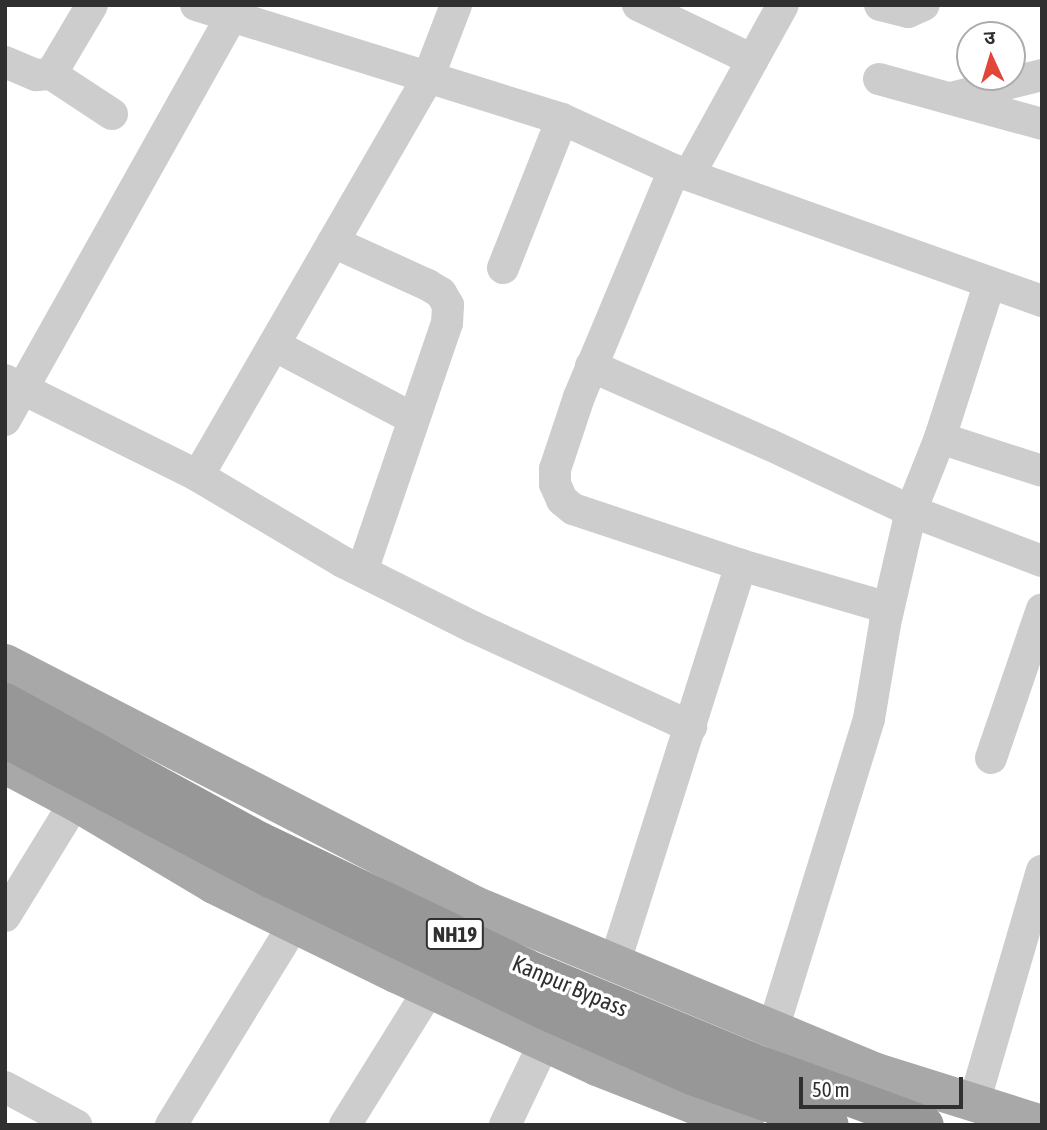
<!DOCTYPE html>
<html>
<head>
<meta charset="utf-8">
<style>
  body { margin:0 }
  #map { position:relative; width:1047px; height:1130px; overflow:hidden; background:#fff; font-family:"Asap Condensed","Noto Sans Devanagari",sans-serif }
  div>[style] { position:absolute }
  .minor>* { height:32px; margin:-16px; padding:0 16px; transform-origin:16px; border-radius:16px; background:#cdcdcd }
  .major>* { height:38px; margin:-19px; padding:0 19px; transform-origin:19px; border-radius:19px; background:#a8a8a8 }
  .highway>* { height:38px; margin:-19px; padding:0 19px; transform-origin:19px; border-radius:19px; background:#979797 }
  span { translate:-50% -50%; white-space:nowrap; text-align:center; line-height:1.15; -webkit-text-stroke:7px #fff; paint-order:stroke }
  .shield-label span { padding:2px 5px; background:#fff; border:2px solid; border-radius:5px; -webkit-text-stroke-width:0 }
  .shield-label { font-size:21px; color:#303030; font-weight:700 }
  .street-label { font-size:23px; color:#303030 }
  .frame { position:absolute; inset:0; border:7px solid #303030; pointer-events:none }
  .north { position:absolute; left:956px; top:21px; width:70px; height:70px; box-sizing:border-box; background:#fff; border:2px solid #acacac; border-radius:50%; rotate:356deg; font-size:19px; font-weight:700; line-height:28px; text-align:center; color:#303030 }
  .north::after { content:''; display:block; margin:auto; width:24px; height:32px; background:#e24638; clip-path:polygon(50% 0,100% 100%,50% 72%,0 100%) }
  .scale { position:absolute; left:799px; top:1077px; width:164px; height:32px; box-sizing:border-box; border:4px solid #303030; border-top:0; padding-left:9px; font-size:21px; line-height:24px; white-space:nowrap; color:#303030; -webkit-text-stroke:5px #fff; paint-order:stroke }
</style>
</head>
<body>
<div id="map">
  <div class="minor">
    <i style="left:196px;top:5px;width:383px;rotate:17.3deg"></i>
    <i style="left:562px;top:119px;width:123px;rotate:24.5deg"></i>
    <i style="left:674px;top:170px;width:391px;rotate:19.6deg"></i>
    <i style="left:638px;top:5px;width:127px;rotate:25.6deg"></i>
    <i style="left:880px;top:5px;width:29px;rotate:14deg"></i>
    <i style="left:908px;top:12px;width:17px;rotate:-24deg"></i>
    <i style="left:5px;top:62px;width:34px;rotate:23deg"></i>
    <i style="left:36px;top:75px;width:15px;rotate:-4deg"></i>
    <i style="left:51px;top:74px;width:80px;rotate:-59.3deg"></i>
    <i style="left:51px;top:74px;width:73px;rotate:33.3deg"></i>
    <i style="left:879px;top:79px;width:169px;rotate:15.4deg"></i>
    <i style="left:951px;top:98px;width:94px;rotate:-14.2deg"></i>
    <i style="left:674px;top:170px;width:246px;rotate:112.7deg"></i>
    <i style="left:579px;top:397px;width:76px;rotate:108.4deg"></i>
    <i style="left:555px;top:469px;width:15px;rotate:90deg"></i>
    <i style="left:555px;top:484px;width:17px;rotate:66deg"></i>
    <i style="left:562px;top:500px;width:14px;rotate:39deg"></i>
    <i style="left:573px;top:509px;width:177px;rotate:18.4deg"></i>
    <i style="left:741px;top:565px;width:153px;rotate:16.3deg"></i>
    <i style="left:689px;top:175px;width:194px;rotate:-61.1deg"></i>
    <i style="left:333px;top:242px;width:104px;rotate:24.4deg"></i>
    <i style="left:428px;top:285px;width:15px;rotate:32deg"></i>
    <i style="left:441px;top:293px;width:14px;rotate:60deg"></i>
    <i style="left:448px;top:305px;width:18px;rotate:93deg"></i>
    <i style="left:447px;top:323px;width:262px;rotate:108.9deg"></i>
    <i style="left:503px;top:268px;width:160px;rotate:-68.4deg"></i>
    <i style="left:989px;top:285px;width:161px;rotate:107.8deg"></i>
    <i style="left:940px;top:438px;width:79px;rotate:111.7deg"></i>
    <i style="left:911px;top:511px;width:140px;rotate:20.9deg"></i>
    <i style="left:274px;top:345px;width:158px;rotate:27.9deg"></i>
    <i style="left:591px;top:366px;width:193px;rotate:23.8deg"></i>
    <i style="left:768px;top:444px;width:158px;rotate:25.1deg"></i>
    <i style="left:911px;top:511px;width:116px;rotate:103deg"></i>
    <i style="left:885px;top:624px;width:96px;rotate:99.6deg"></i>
    <i style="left:869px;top:719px;width:325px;rotate:107.2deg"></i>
    <i style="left:5px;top:380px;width:216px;rotate:26.4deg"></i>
    <i style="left:198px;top:476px;width:460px;rotate:-60deg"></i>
    <i style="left:428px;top:78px;width:78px;rotate:-69deg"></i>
    <i style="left:5px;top:420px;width:476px;rotate:-60.7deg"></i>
    <i style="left:940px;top:438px;width:107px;rotate:17.9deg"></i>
    <i style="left:198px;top:476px;width:169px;rotate:30.7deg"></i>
    <i style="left:343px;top:562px;width:145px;rotate:26.6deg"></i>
    <i style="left:473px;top:627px;width:240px;rotate:24.6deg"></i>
    <i style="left:991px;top:758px;width:157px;rotate:-71.1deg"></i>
    <i style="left:5px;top:916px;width:134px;rotate:-58.4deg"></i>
    <i style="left:614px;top:965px;width:420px;rotate:-72.4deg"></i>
    <i style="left:5px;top:1087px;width:81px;rotate:28.2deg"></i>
    <i style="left:974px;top:1103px;width:242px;rotate:-73.7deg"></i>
    <i style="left:171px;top:1125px;width:236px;rotate:-58.5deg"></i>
    <i style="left:345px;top:1125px;width:159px;rotate:-58.1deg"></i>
    <i style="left:505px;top:1125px;width:93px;rotate:-64.5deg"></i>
  </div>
  <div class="major">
    <i style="left:5px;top:663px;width:529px;rotate:27.24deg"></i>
    <i style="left:475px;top:905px;width:434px;rotate:22.6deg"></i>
    <i style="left:876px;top:1072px;width:174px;rotate:17.4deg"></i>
    <i style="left:5px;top:765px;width:79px;rotate:27.9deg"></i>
    <i style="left:75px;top:802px;width:162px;rotate:30.8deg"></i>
    <i style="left:214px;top:885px;width:203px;rotate:26.1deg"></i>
    <i style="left:396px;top:974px;width:221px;rotate:24.8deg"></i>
    <i style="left:597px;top:1067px;width:159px;rotate:21.4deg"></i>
  </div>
  <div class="highway">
    <i style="left:5px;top:702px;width:290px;rotate:28.6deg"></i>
    <i style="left:260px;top:841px;width:295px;rotate:25.5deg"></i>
    <i style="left:526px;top:968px;width:243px;rotate:22.5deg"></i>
    <i style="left:750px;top:1061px;width:186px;rotate:20.1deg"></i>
    <i style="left:5px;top:739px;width:301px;rotate:27.8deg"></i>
    <i style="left:271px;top:879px;width:304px;rotate:25.7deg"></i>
    <i style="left:545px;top:1011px;width:161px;rotate:23.9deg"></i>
    <i style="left:692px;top:1076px;width:146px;rotate:19.5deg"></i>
  </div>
  <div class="shield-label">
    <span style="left:455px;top:934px">NH19</span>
  </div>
  <div class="street-label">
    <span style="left:570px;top:986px;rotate:23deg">Kanpur Bypass</span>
  </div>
  <div class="frame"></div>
  <div class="north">उ</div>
  <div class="scale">50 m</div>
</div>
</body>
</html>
